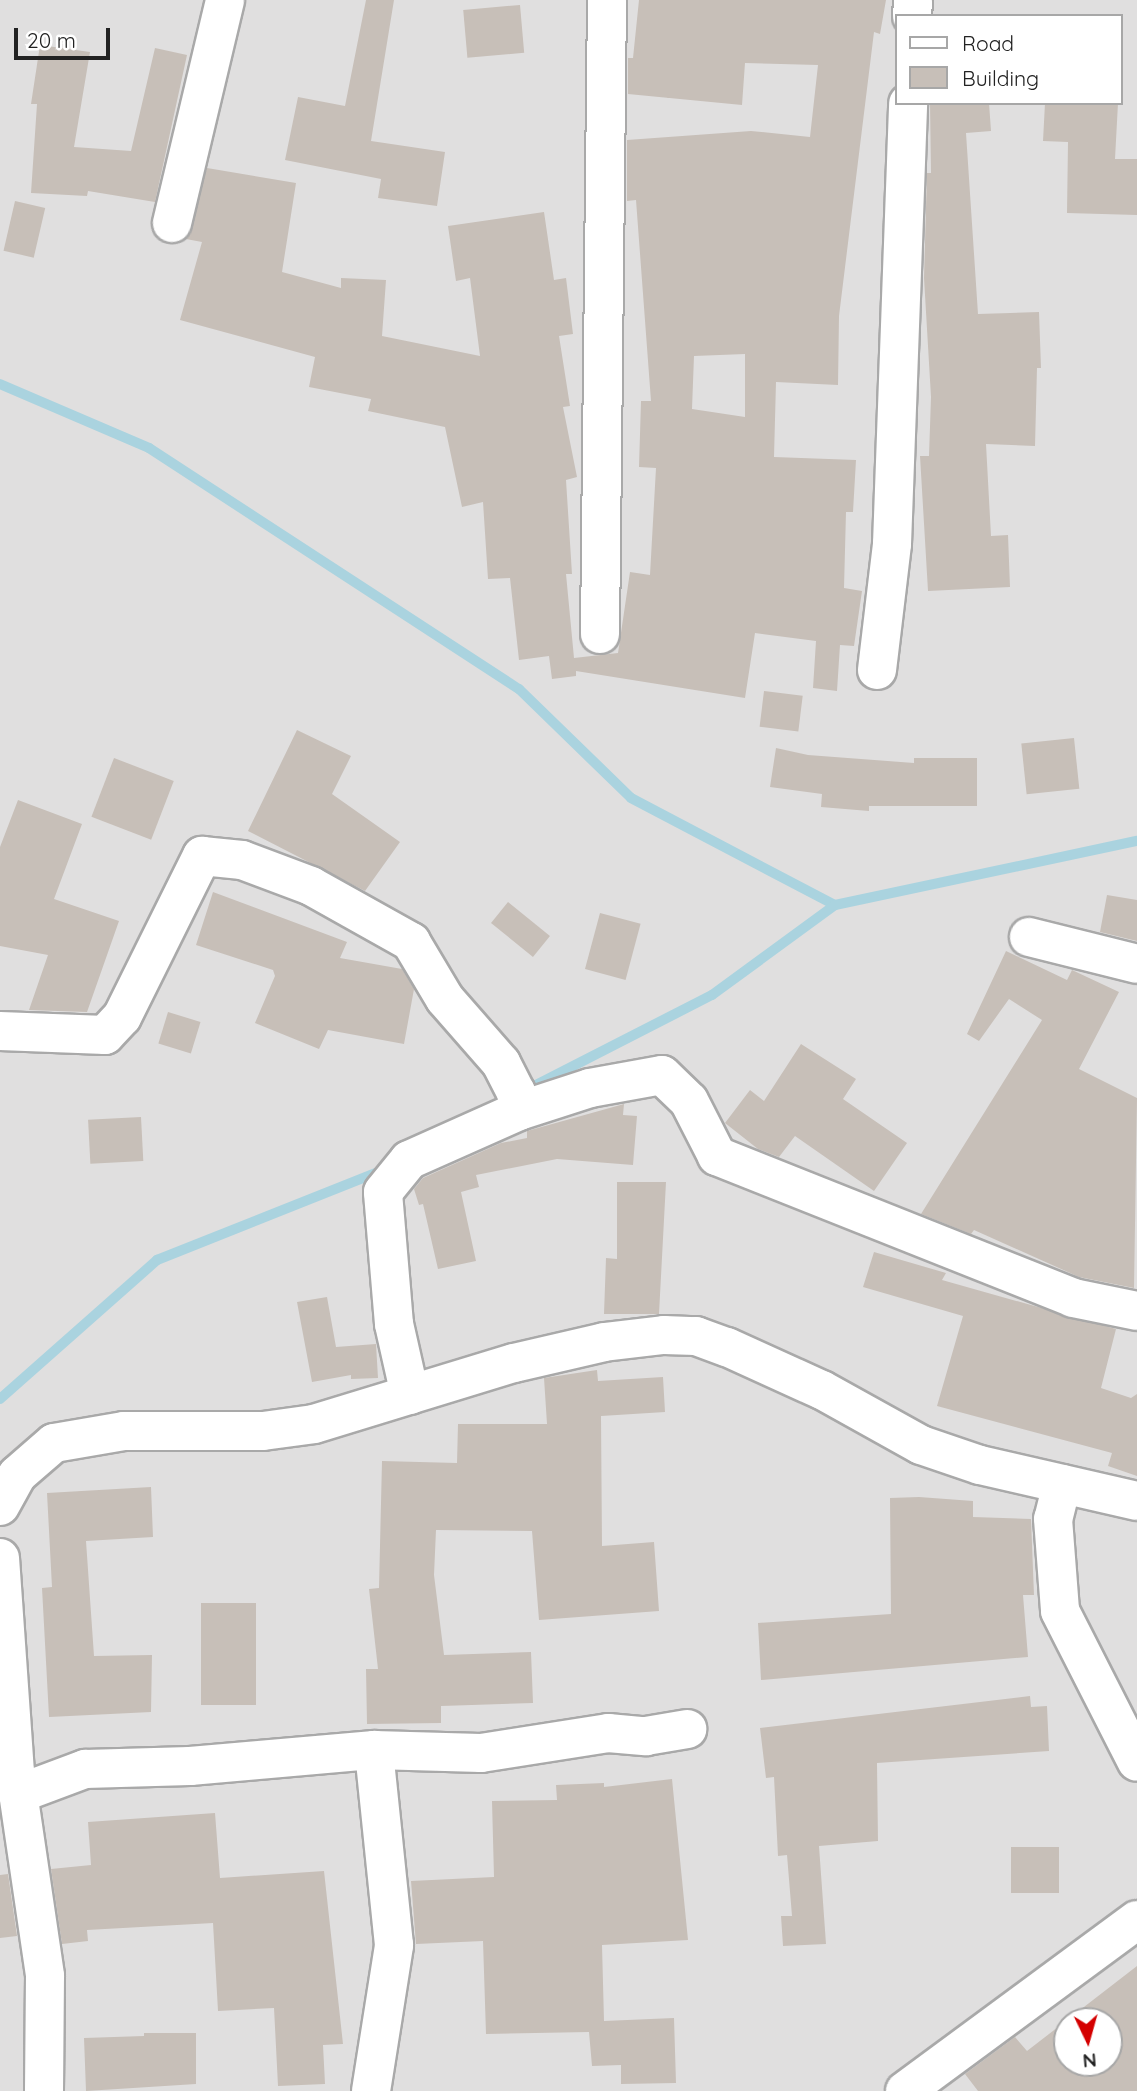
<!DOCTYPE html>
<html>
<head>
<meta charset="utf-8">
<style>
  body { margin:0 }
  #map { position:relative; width:1137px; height:2091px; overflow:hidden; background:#f2efe9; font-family:Quicksand,sans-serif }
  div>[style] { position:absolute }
  .residential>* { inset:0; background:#e0dfdf }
  .stream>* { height:10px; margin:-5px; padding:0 5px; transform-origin:5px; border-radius:5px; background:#aad3df }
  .building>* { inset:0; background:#c7bfb8; transform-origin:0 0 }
  .roads { filter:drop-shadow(2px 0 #a9a9a9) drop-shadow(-2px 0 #a9a9a9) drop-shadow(0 2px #a9a9a9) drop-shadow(0 -2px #a9a9a9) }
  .minor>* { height:38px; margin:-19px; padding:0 19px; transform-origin:19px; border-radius:19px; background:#fff }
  span { translate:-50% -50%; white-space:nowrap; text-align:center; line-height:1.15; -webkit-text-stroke:5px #fff; paint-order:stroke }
  .legend { position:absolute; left:895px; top:14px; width:228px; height:91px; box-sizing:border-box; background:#fff; border:2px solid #a7a7a7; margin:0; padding:9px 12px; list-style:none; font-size:21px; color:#222 }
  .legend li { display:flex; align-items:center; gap:14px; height:35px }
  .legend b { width:35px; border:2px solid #a7a7a7 }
  .north { position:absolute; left:1053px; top:2007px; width:70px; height:70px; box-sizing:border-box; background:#fff; border:2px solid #a7a7a7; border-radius:50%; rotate:175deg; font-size:19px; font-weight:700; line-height:28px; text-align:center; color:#222 }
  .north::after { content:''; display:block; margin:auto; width:24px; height:32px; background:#d40000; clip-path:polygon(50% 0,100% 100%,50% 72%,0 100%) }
  .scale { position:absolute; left:14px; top:28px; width:96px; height:32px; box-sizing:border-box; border:4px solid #222; border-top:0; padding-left:9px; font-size:21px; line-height:24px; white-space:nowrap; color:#222; -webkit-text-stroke:5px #fff; paint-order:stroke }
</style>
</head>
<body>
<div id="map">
  <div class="residential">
    <i style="clip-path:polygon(evenodd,0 0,1137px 0,1137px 2091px,0 2091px,0 0,897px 16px,1121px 16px,1121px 103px,897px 103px,897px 16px,0 0,1067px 2021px,1109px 2021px,1109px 2063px,1067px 2063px,1067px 2021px)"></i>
  </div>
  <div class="stream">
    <i style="left:0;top:384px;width:162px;rotate:23.2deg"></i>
    <i style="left:149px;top:448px;width:442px;rotate:33.1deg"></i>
    <i style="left:519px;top:689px;width:156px;rotate:44.2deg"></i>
    <i style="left:631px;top:798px;width:230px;rotate:27.7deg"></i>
    <i style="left:534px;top:1086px;width:200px;rotate:-27.1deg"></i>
    <i style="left:712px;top:995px;width:152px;rotate:-36.2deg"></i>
    <i style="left:835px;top:905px;width:309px;rotate:-12deg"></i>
    <i style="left:0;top:1399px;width:210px;rotate:-41.5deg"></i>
    <i style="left:157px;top:1260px;width:241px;rotate:-21.7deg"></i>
  </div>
  <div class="building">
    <i style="clip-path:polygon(366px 0,394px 0,371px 141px,445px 152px,437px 206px,378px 198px,381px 179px,285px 160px,298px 97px,345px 106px)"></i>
    <i style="clip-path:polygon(evenodd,639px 0,886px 0,880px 34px,874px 32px,839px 316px,838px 385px,776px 382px,774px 457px,856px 460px,853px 512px,846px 512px,844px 588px,862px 591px,854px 646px,840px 645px,837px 691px,813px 688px,816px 641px,755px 633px,745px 698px,576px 671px,576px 676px,552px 679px,549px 656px,519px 660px,510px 578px,488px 579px,483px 502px,462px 507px,445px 427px,368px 411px,371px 399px,309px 387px,315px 357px,180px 320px,202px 242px,186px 239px,207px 168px,296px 183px,282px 272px,341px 288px,341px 278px,386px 280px,382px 336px,480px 356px,470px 278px,456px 281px,448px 226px,544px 212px,554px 280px,566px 278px,573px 334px,559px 336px,570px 406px,563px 407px,577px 477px,566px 480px,572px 574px,566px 574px,574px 658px,618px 653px,630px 572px,650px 575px,656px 468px,639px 467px,641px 401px,651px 401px,636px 200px,627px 201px,627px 140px,751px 131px,810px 137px,818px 65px,745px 63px,742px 105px,628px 94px,628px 58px,633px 58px,639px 0,745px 354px,745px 417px,692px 409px,694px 356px,745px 354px)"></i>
    <i style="left:520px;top:5px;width:48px;height:57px;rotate:85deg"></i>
    <i style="clip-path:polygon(40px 45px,90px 52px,74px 147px,131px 151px,155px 48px,187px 55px,155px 202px,88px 191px,87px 196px,31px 193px,37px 104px,31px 104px)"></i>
    <i style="clip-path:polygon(930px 103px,989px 103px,991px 131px,966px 133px,978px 314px,1039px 312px,1041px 368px,1037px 368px,1035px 446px,986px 444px,991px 536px,1008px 535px,1010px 587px,928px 591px,920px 456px,929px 456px,931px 397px,924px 278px,927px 173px,931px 173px)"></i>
    <i style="clip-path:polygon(1045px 103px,1118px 103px,1115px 159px,1137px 159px,1137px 215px,1067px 213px,1068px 142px,1043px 141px)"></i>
    <i style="left:15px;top:201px;width:31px;height:51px;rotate:13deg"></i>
    <i style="left:764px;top:691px;width:39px;height:36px;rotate:7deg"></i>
    <i style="clip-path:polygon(297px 730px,351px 756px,332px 794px,400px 842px,365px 891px,248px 831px)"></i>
    <i style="left:1074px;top:738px;width:51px;height:53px;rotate:84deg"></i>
    <i style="clip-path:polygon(776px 748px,808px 755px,914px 763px,914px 758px,977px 758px,977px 806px,869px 806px,869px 811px,821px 807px,822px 794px,770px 787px)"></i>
    <i style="left:114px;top:758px;width:64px;height:63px;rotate:21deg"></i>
    <i style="clip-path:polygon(18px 800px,82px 824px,54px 899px,119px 921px,87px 1012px,29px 1010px,48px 955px,0 946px,0 847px)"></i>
    <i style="clip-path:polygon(213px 892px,347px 942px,340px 958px,402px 969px,414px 989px,404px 1044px,328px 1030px,319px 1049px,255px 1023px,275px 976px,273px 970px,196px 945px)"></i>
    <i style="clip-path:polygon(1107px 895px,1137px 900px,1137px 941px,1100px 932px)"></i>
    <i style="left:508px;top:902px;width:54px;height:27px;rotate:39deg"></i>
    <i style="left:600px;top:913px;width:42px;height:58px;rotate:15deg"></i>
    <i style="clip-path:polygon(1006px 951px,1067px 980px,1072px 970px,1119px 992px,1079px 1069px,1137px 1098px,1134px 1288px,1079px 1277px,974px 1230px,971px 1234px,921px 1214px,1042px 1020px,1009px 999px,979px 1041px,967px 1034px)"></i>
    <i style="left:168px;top:1012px;width:34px;height:33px;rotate:17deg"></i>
    <i style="clip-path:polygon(801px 1044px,856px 1079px,843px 1099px,907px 1143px,874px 1191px,795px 1136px,779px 1157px,758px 1149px,725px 1123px,750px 1090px,764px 1101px)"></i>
    <i style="clip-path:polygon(624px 1104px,623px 1115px,637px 1116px,633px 1165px,557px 1159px,476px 1175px,479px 1187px,461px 1192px,476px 1261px,438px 1269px,423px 1204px,419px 1205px,414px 1189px,423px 1178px,501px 1143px,527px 1138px,527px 1131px)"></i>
    <i style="left:141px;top:1117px;width:44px;height:53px;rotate:87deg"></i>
    <i style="clip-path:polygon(617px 1182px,666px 1182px,659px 1314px,604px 1314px,606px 1258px,617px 1259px)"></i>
    <i style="clip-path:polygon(874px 1252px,946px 1273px,942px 1280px,1116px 1329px,1101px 1388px,1131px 1398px,1137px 1394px,1137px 1476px,1108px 1466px,1112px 1453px,937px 1406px,963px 1316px,863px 1287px)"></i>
    <i style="clip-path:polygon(327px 1297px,336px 1347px,376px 1344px,378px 1378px,351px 1379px,351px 1375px,312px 1382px,297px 1302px)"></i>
    <i style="clip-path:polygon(597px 1370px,598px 1381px,663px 1377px,665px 1412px,601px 1416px,602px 1546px,654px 1542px,659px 1611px,539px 1620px,532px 1531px,436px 1530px,434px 1575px,444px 1655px,531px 1652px,533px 1703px,441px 1706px,441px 1723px,367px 1724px,366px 1669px,378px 1669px,369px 1589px,379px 1588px,382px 1461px,457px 1463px,458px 1424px,547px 1424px,544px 1378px)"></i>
    <i style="clip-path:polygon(151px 1487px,153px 1537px,86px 1541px,94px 1656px,152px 1655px,151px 1712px,49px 1717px,42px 1588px,52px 1587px,47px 1493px)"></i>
    <i style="clip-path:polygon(919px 1497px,973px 1501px,973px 1517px,1031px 1519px,1034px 1595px,1023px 1595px,1028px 1657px,761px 1680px,758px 1623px,891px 1614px,890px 1498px)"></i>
    <i style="left:201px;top:1603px;width:55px;height:102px"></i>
    <i style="clip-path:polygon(1030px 1696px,1031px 1707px,1047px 1706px,1049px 1751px,877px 1763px,878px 1841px,819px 1846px,826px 1944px,783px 1946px,781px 1916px,792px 1916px,787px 1855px,778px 1856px,774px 1777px,766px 1778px,760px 1728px)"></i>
    <i style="clip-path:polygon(672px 1779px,688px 1940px,602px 1945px,604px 2021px,674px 2018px,676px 2083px,621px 2084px,621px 2065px,592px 2066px,589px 2032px,486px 2034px,483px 1941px,416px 1944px,411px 1881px,494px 1877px,492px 1801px,557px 1800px,556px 1785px,604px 1783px,604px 1787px)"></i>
    <i style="clip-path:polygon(215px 1813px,220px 1878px,324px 1871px,343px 2044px,323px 2045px,325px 2084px,278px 2086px,274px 2008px,218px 2011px,213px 1923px,87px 1930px,88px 1941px,62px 1944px,51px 1869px,91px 1865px,88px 1822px)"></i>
    <i style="left:1011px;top:1847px;width:48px;height:46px"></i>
    <i style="clip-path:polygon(8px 1874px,17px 1936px,0 1938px,0 1875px)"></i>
    <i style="clip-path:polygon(evenodd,1137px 1966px,1137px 2091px,978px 2091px,965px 2074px,1015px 2037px,1027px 2051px,1137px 1966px,1067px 2021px,1109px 2021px,1109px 2063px,1067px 2063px,1067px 2021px)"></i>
    <i style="clip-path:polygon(144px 2033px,196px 2033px,196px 2084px,86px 2091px,84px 2038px,144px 2036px)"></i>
  </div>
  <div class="roads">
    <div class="minor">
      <i style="left:912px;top:16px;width:16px;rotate:-86deg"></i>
      <i style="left:172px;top:223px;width:229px;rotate:-76.6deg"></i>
      <i style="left:600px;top:634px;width:634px;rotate:-89.37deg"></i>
      <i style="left:877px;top:670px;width:127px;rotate:-83.2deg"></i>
      <i style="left:892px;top:544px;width:441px;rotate:-87.9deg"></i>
      <i style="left:1029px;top:937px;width:111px;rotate:14deg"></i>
      <i style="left:0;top:1031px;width:105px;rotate:2.2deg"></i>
      <i style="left:105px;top:1035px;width:25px;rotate:-47deg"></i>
      <i style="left:122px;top:1017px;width:180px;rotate:-63.6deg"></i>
      <i style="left:202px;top:856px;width:40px;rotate:5.7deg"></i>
      <i style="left:242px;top:860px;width:74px;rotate:20.6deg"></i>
      <i style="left:311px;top:886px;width:115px;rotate:29.2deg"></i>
      <i style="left:411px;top:942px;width:66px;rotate:59.2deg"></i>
      <i style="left:445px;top:999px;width:85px;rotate:48.8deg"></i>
      <i style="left:501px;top:1063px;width:33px;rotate:63deg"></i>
      <i style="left:516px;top:1092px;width:19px;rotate:81deg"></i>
      <i style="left:410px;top:1395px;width:73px;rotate:-102.7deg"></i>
      <i style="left:394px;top:1324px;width:132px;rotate:-94.8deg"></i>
      <i style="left:383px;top:1192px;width:41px;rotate:-50.9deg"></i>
      <i style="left:409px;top:1160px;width:120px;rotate:-24deg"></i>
      <i style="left:519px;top:1111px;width:75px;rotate:-17.9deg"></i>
      <i style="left:590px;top:1088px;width:73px;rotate:-10.2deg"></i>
      <i style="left:662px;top:1075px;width:37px;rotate:44deg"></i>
      <i style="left:689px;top:1101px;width:62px;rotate:63deg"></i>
      <i style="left:717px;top:1156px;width:383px;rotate:21.7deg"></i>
      <i style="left:1073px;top:1298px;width:65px;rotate:11.5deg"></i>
      <i style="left:1062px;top:1484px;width:36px;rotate:104deg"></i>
      <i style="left:1053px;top:1519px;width:92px;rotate:85.6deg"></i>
      <i style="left:1060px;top:1611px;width:169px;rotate:63deg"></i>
      <i style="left:0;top:1506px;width:35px;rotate:-61deg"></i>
      <i style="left:17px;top:1475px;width:49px;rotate:-40.9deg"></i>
      <i style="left:54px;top:1443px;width:71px;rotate:-9.7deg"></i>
      <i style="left:124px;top:1431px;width:139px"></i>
      <i style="left:263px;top:1431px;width:51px;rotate:-7.8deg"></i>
      <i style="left:314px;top:1424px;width:209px;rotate:-17deg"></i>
      <i style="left:514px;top:1363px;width:92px;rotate:-13.1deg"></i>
      <i style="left:604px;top:1342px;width:60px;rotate:-6.7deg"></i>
      <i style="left:664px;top:1335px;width:32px;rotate:2deg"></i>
      <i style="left:696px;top:1336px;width:33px;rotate:20deg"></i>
      <i style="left:727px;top:1347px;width:104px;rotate:24.4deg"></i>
      <i style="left:822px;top:1390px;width:113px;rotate:29.1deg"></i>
      <i style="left:921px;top:1445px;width:62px;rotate:18.7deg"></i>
      <i style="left:980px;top:1465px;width:161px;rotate:12.9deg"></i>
      <i style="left:0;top:1558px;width:215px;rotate:86deg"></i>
      <i style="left:15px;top:1772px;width:206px;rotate:81.6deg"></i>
      <i style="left:45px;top:1976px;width:115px;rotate:90.5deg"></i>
      <i style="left:18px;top:1794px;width:72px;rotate:-20.5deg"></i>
      <i style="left:85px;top:1769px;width:105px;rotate:-1.6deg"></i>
      <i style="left:190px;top:1766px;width:185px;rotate:-5deg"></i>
      <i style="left:371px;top:2091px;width:148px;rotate:-81deg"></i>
      <i style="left:394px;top:1945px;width:196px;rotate:-95.9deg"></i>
      <i style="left:374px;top:1750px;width:107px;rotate:1.6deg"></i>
      <i style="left:481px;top:1753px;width:129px;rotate:-8.9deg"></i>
      <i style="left:608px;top:1733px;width:38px;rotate:5deg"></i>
      <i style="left:646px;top:1736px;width:42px;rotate:-9.7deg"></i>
      <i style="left:905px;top:2091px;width:288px;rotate:-36.4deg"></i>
    </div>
  </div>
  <ul class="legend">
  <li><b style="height:9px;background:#fff"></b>Road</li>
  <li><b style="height:19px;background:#c7bfb8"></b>Building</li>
  </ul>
  <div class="north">N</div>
  <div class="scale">20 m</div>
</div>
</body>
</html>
